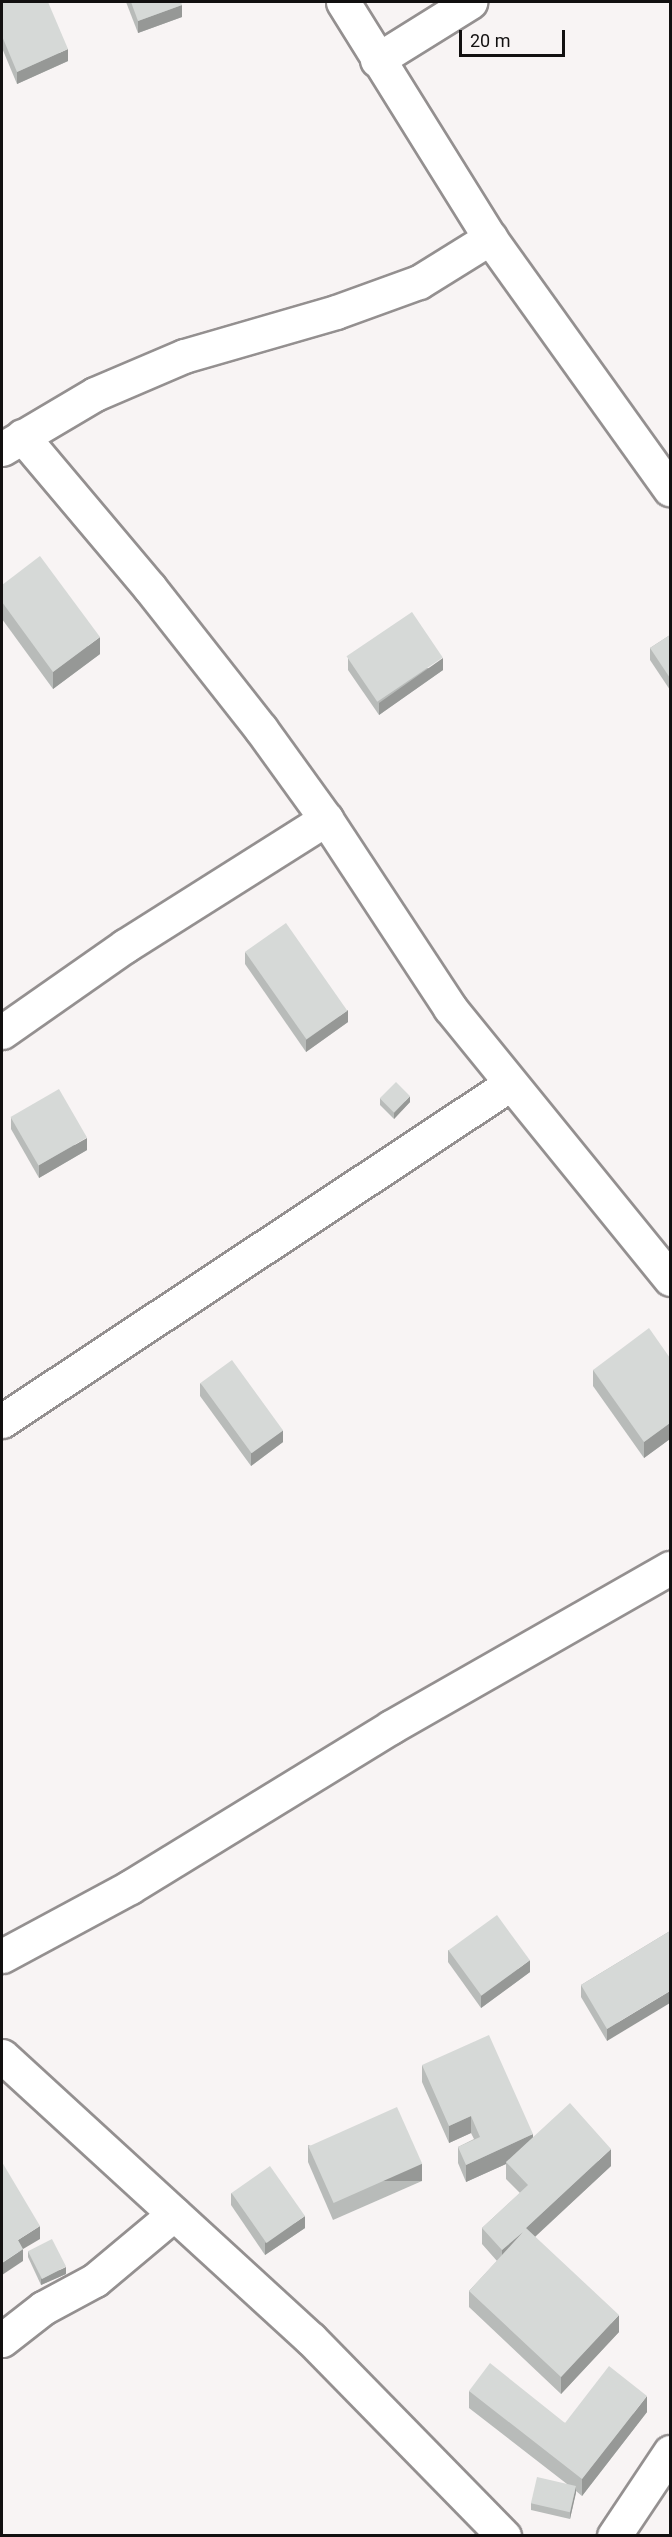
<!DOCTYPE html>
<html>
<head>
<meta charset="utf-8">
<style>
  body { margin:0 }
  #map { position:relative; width:672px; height:2537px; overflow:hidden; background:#f8f4f4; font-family:Roboto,sans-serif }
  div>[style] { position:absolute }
  .roads { filter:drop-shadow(2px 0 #949090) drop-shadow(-2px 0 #949090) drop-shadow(0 2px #949090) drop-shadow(0 -2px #949090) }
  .minor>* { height:33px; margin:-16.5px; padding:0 16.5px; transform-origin:16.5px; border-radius:16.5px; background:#fff }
  .wall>* { inset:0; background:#b8bbb9 }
  .shaded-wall>* { inset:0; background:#969896; transform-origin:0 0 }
  .building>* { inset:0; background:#d6d9d7; transform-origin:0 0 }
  span { translate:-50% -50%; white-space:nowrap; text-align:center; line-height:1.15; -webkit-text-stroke:4.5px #f8f4f4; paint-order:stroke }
  .frame { position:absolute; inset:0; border:3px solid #121010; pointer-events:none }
  .scale { position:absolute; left:459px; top:30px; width:106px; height:27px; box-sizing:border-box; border:3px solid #121010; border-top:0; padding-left:8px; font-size:18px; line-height:21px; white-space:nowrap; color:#121010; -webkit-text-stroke:4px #f8f4f4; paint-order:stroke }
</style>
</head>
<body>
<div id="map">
  <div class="roads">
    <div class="minor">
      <i style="left:343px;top:2px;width:278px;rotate:58.1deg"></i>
      <i style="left:490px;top:238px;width:309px;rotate:54.4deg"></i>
      <i style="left:377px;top:60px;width:110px;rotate:-31.9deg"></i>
      <i style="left:22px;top:436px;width:199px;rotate:49.9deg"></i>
      <i style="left:150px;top:588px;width:179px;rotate:51.8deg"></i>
      <i style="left:261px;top:729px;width:111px;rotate:54.2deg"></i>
      <i style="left:326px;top:819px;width:226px;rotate:56.7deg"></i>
      <i style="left:450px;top:1008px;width:349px;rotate:50.9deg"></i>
      <i style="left:2px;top:449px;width:108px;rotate:-30.6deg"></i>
      <i style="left:95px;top:394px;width:97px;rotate:-23.1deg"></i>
      <i style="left:184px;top:356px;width:158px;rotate:-16.1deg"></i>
      <i style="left:336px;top:312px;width:88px;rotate:-19.9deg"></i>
      <i style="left:419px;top:282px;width:84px;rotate:-31.8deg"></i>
      <i style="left:2px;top:1032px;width:150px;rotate:-35deg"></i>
      <i style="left:125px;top:946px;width:238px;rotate:-32.3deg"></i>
      <i style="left:2px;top:1421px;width:610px;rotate:-33.56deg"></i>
      <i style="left:2px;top:1956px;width:145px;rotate:-28.3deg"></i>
      <i style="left:130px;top:1887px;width:306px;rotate:-31.5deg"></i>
      <i style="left:391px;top:1727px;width:321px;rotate:-29.7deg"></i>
      <i style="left:2px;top:2056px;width:419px;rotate:42.5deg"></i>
      <i style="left:311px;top:2339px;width:276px;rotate:45.6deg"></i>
      <i style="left:2px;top:2340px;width:52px;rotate:-38deg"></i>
      <i style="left:43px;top:2308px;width:59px;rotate:-28.3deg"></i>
      <i style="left:95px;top:2280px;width:103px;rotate:-39.9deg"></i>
      <i style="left:614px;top:2536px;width:101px;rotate:-56.3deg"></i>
    </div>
  </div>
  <div class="wall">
    <i style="clip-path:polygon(2px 2px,68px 61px,17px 84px,2px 48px)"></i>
    <i style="clip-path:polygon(126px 2px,181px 2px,182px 17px,138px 33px)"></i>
    <i style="clip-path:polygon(2px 585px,100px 654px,53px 689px,2px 619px)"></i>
    <i style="clip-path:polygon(670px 635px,670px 690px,650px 660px,650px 648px)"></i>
    <i style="clip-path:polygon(348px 658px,443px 670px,379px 715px,348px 670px)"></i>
    <i style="clip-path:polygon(245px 952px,348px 1022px,306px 1052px,245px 964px)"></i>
    <i style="clip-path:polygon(380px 1098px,410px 1102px,394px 1119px,380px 1105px)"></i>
    <i style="clip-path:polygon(11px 1117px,87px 1150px,39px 1178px,11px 1129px)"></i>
    <i style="clip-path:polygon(670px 1358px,670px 1439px,644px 1458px,593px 1386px,593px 1370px)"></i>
    <i style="clip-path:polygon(200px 1383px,283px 1442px,251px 1466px,200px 1396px)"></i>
    <i style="clip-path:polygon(670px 1931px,607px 2041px,581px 1997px,581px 1985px)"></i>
    <i style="clip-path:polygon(448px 1950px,530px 1972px,481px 2008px,448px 1962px)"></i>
    <i style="clip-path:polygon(422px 2065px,533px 2137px,611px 2166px,535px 2237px,619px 2332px,561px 2394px,469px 2307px,469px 2291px,497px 2261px,482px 2244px,482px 2228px,520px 2193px,506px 2179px,506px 2164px,466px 2182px,458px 2163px,458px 2147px,474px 2139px,471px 2133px,449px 2143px,422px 2082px)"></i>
    <i style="clip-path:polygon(308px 2145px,422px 2181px,333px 2220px,308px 2162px)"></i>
    <i style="clip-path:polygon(231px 2193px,305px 2228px,265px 2255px,231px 2205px)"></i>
    <i style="clip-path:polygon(28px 2251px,66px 2274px,41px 2285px,28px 2257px)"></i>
    <i style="clip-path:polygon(469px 2391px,565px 2423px,647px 2412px,582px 2496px,576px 2491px,570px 2519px,531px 2510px,531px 2503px,567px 2484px,469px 2408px)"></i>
  </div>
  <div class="shaded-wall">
    <i style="clip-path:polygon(182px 5px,182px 17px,138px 33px,138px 21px)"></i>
    <i style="clip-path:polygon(68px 49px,68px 61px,17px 84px,17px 72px)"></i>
    <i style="clip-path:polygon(100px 637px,100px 654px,53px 689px,53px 672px)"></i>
    <i style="clip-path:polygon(443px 658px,443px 670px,379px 715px,379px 703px)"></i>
    <i style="clip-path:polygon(348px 1010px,348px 1022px,306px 1052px,306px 1040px)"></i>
    <i style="clip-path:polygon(410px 1096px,410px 1102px,394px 1119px,394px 1113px)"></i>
    <i style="clip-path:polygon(87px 1138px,87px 1150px,39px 1178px,39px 1165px)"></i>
    <i style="clip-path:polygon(670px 1423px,670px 1439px,644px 1458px,644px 1442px)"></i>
    <i style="clip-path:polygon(283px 1430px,283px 1442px,251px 1466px,251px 1453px)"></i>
    <i style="clip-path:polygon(530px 1960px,530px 1972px,481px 2008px,481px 1996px)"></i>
    <i style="clip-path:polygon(670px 1991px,670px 2003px,607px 2041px,607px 2029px)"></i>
    <i style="clip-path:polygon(471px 2116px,471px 2133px,449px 2143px,449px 2126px)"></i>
    <i style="clip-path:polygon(533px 2134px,533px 2151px,506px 2162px,506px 2164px,466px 2182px,466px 2165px)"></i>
    <i style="clip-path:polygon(611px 2149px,611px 2166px,526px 2245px,526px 2228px)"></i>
    <i style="left:422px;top:2164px;width:17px;height:97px;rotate:90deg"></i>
    <i style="clip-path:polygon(305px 2216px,305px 2228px,265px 2255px,265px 2243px)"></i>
    <i style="clip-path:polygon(40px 2226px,40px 2239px,18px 2252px,18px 2240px)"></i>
    <i style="clip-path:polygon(523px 2232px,502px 2267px,502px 2250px)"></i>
    <i style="clip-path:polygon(23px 2249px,23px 2261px,2px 2275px,2px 2263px)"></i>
    <i style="clip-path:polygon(66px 2267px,66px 2274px,41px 2285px,41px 2279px)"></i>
    <i style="clip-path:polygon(619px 2315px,619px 2332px,561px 2394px,561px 2377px)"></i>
    <i style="clip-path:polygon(647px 2396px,647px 2412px,582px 2496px,582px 2479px)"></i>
    <i style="clip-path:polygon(576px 2486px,576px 2493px,570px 2519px,570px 2513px)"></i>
  </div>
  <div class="building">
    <i style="clip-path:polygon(2px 2px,48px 2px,68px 49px,17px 72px,2px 36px)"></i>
    <i style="clip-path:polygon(131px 2px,181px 2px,182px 5px,138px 21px)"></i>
    <i style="clip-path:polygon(40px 556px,100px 637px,53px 672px,2px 602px,2px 585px)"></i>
    <i style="left:412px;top:612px;width:55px;height:79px;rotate:56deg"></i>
    <i style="clip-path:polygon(670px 635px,670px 678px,650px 648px)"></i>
    <i style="left:286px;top:923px;width:107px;height:50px;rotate:55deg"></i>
    <i style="left:396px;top:1082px;width:20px;height:23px;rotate:45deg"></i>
    <i style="left:59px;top:1089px;width:56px;height:56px;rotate:60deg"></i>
    <i style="clip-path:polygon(649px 1328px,670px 1358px,670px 1423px,644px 1442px,593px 1370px)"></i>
    <i style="left:232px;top:1360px;width:87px;height:39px;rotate:54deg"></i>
    <i style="left:497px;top:1915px;width:56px;height:60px;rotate:54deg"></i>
    <i style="clip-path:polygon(670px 1931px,670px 1991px,607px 2029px,581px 1985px)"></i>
    <i style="clip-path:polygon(489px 2035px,533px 2134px,466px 2165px,458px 2147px,480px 2137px,471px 2116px,449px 2126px,422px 2065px)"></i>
    <i style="clip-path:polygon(570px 2103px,611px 2149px,526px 2228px,619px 2315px,561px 2377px,469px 2291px,523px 2232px,502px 2250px,482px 2228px,528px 2185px,506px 2162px)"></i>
    <i style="left:397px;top:2107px;width:62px;height:97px;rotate:66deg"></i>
    <i style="clip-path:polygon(2px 2162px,40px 2226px,18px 2240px,23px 2249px,2px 2263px)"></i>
    <i style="left:270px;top:2166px;width:61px;height:47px;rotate:55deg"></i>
    <i style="left:52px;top:2239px;width:31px;height:27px;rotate:63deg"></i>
    <i style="clip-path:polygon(490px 2363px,565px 2423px,609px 2366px,647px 2396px,582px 2479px,469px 2391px)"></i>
    <i style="left:537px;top:2477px;width:40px;height:27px;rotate:13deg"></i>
  </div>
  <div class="frame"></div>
  <div class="scale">20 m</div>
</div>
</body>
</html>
